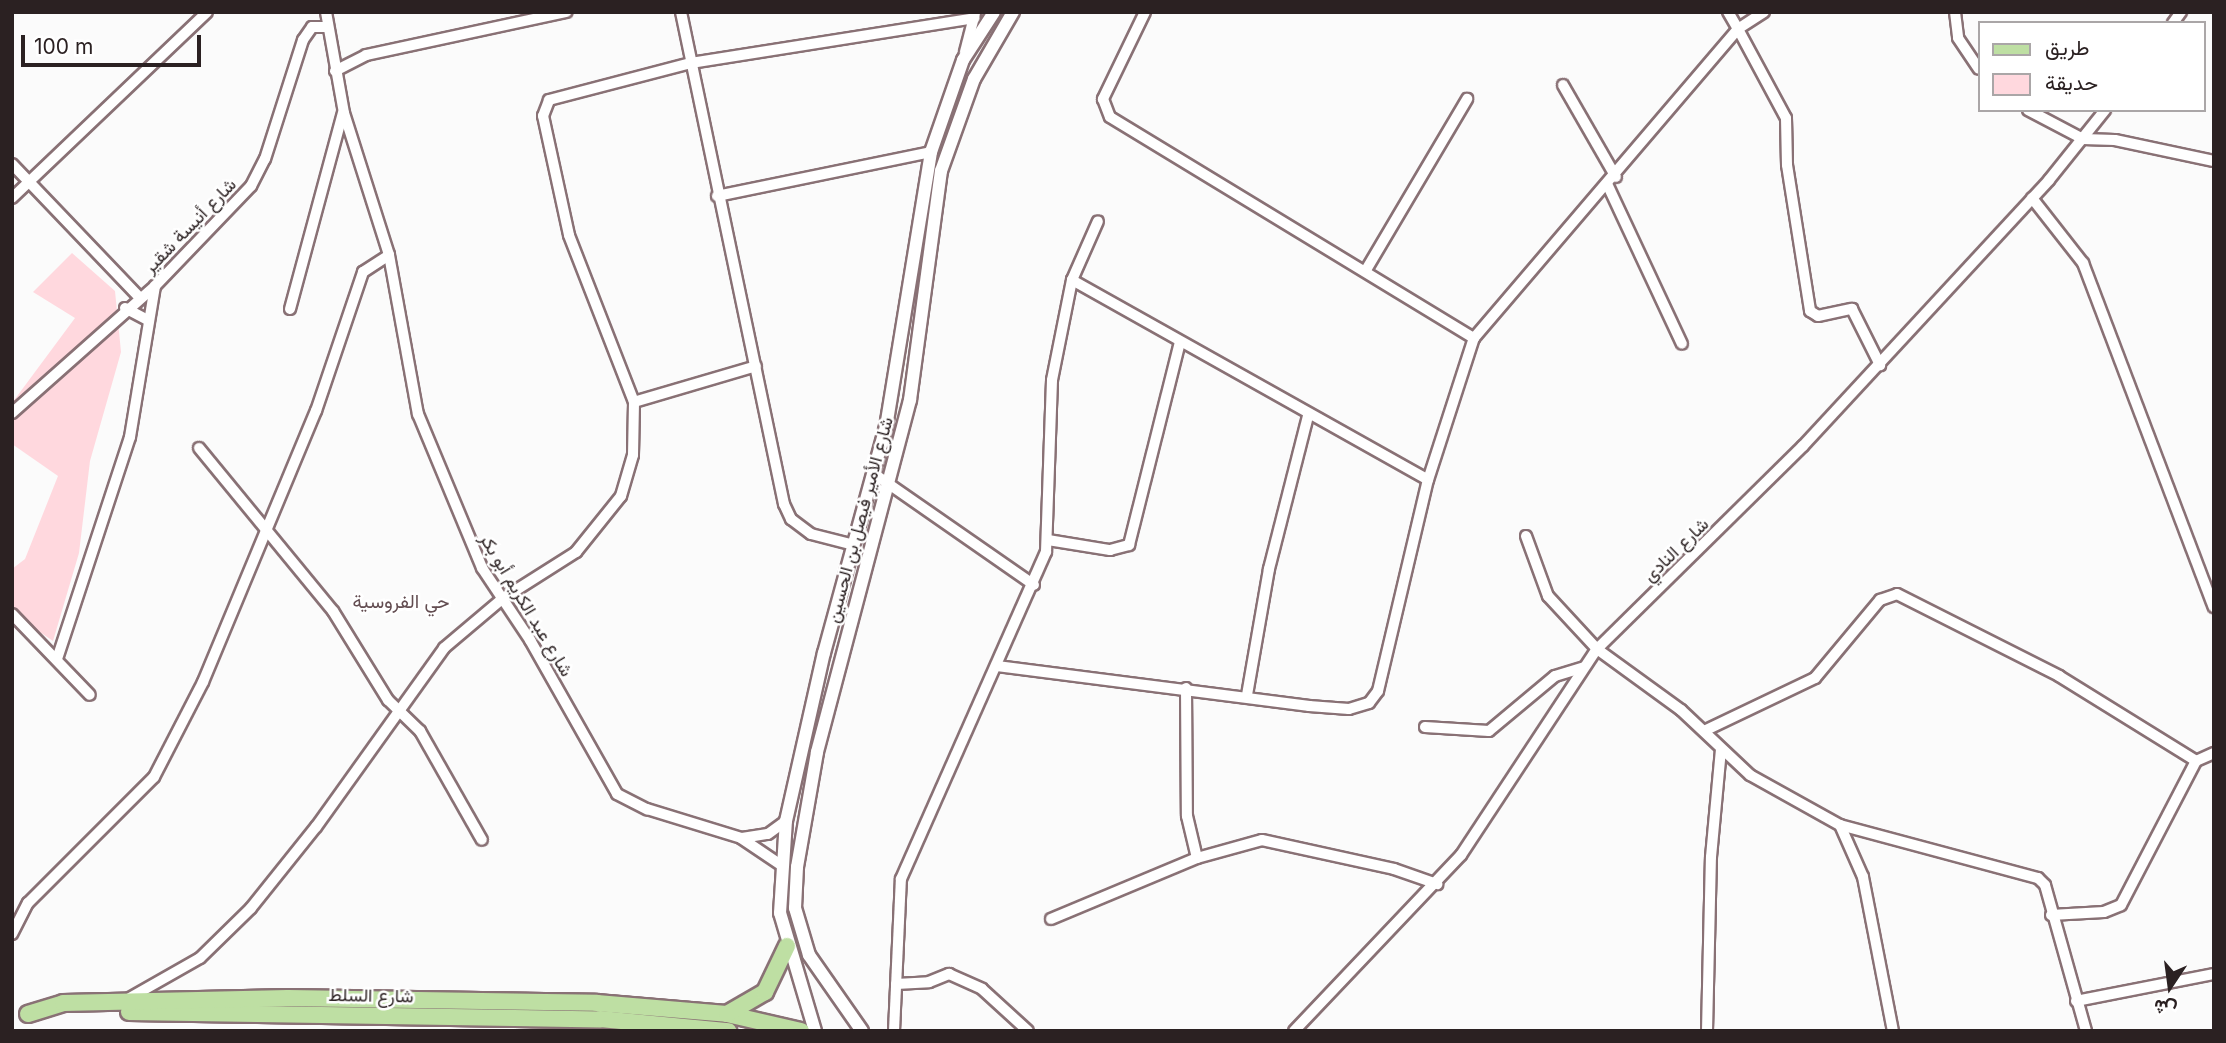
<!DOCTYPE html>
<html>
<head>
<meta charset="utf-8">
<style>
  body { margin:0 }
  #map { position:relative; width:2226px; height:1043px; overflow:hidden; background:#fbfbfb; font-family:Inter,Vazirmatn,sans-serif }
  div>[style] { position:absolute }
  .green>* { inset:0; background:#ffd8de }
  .roads { filter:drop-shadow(2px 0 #897175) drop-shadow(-2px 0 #897175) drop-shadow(0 2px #897175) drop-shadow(0 -2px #897175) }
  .minor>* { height:10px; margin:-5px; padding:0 5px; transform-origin:5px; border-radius:5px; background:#fff }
  .tertiary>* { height:12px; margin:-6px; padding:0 6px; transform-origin:6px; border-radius:6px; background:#fff }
  .primary>* { height:16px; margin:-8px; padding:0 8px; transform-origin:8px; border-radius:8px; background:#bedfa3 }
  span { translate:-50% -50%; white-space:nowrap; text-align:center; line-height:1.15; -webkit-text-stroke:5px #fff; paint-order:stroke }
  .street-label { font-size:18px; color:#2b2122 }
  .neighbourhood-label { font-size:19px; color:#634d51 }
  .frame { position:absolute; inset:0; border:14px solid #2b2122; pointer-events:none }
  .legend { position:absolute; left:1978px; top:21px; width:228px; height:91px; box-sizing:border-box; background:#fff; border:2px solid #aaa6a7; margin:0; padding:9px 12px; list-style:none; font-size:21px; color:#2b2122 }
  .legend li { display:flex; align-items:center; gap:14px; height:35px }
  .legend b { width:35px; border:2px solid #aaa6a7 }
  .north { position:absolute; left:2135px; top:952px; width:70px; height:70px; -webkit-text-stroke:5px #fff; paint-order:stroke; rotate:193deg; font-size:19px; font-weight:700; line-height:28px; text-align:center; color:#2b2122 }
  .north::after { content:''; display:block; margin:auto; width:24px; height:32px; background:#2b2122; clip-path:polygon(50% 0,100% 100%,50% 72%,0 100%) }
  .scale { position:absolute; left:21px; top:35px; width:180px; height:32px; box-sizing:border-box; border:4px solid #2b2122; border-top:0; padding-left:9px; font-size:21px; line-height:24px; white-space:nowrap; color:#2b2122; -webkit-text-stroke:5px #fff; paint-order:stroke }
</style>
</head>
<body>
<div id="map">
  <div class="green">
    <i style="clip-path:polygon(72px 253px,115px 291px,121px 352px,90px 461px,79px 553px,53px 641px,12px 613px,12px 569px,25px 559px,58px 476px,12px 444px,12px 403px,75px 318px,33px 292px)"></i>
  </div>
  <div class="roads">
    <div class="minor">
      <i style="left:326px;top:12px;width:103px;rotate:79.9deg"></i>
      <i style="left:344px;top:113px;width:149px;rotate:72.4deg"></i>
      <i style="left:389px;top:255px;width:162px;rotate:79.7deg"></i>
      <i style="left:418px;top:414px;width:167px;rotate:67.4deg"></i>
      <i style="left:482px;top:568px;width:87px;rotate:56.3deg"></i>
      <i style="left:530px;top:640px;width:177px;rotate:60.5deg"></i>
      <i style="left:617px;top:794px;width:34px;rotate:27deg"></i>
      <i style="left:647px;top:809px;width:98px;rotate:17.1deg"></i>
      <i style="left:741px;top:838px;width:48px;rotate:34deg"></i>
      <i style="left:681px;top:12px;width:503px;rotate:78.18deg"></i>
      <i style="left:784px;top:504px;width:17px;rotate:65deg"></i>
      <i style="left:791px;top:519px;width:25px;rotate:37deg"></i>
      <i style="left:811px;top:534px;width:44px;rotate:14.3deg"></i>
      <i style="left:1145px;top:12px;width:97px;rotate:115.8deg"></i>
      <i style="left:1103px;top:99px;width:19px;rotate:69deg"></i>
      <i style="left:1110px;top:117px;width:426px;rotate:31.3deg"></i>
      <i style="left:1764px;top:12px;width:31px;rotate:147deg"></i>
      <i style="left:1738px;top:29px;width:101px;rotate:61.7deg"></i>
      <i style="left:1786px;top:118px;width:47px;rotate:88.8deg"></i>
      <i style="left:1787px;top:165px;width:148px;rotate:81deg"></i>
      <i style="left:1810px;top:311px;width:9px;rotate:32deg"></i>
      <i style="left:1818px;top:316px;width:35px;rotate:-12deg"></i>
      <i style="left:1852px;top:309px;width:63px;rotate:63.4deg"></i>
      <i style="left:1955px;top:12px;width:26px;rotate:83deg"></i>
      <i style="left:1958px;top:38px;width:37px;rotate:56deg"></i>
      <i style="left:2173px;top:23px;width:14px;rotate:-54deg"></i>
      <i style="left:965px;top:52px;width:40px;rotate:-75.6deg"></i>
      <i style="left:335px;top:71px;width:35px;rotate:-27deg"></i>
      <i style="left:366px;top:55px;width:205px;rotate:-12.1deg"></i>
      <i style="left:1563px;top:85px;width:106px;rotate:60.1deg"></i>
      <i style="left:2028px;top:110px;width:62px;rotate:27.8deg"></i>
      <i style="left:2083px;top:139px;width:32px;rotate:2deg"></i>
      <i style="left:2115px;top:140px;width:101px;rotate:12deg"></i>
      <i style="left:12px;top:164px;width:184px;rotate:46.3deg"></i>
      <i style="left:1608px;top:186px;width:174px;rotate:64.9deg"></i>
      <i style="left:717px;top:196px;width:218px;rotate:-11.6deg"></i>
      <i style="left:12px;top:198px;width:269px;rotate:-43.6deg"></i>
      <i style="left:2032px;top:198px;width:83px;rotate:51.9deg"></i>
      <i style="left:2083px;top:263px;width:368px;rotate:69.2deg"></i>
      <i style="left:1366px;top:270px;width:199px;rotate:-59.4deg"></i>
      <i style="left:1072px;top:280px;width:408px;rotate:29.3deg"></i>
      <i style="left:125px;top:308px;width:27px;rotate:28deg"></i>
      <i style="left:290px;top:309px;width:203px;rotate:-74.9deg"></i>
      <i style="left:634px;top:402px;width:127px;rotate:-16.4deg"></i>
      <i style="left:12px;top:413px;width:191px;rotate:-41.6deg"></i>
      <i style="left:155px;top:286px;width:139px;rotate:-46.2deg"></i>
      <i style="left:251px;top:186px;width:30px;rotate:-63deg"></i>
      <i style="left:265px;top:159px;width:125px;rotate:-72.3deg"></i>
      <i style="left:303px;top:40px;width:16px;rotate:-55deg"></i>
      <i style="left:312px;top:27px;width:15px"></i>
      <i style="left:199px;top:448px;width:211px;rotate:50.6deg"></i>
      <i style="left:333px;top:611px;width:105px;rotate:58.3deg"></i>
      <i style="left:388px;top:700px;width:45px;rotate:44.1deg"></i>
      <i style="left:420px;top:731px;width:125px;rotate:60.4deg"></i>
      <i style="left:873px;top:473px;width:196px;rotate:34.8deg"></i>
      <i style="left:1526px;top:536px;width:64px;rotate:69.9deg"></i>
      <i style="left:1548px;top:596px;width:72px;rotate:47.2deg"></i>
      <i style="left:1597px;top:649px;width:104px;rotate:36deg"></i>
      <i style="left:1681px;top:710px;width:95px;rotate:43.3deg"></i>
      <i style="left:1750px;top:775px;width:103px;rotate:29.1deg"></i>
      <i style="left:1840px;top:825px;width:57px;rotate:66.1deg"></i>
      <i style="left:1863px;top:877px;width:157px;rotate:79deg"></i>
      <i style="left:1048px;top:540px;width:63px;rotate:9.2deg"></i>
      <i style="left:1110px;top:550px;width:20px;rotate:-15deg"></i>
      <i style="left:1129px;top:545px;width:209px;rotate:-75.9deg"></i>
      <i style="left:12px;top:614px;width:112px;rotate:46.1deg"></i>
      <i style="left:57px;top:659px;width:234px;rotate:-71.8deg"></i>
      <i style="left:130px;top:437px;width:153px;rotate:-80.6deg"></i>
      <i style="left:997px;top:666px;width:315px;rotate:7.3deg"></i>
      <i style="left:1309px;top:706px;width:40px;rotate:4.3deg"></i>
      <i style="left:1349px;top:709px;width:21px;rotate:-17deg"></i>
      <i style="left:1369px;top:703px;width:15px;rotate:-53deg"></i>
      <i style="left:1378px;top:691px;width:217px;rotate:-76.7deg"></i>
      <i style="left:1428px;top:480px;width:149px;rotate:-72.1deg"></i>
      <i style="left:1474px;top:338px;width:406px;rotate:-49.5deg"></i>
      <i style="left:1738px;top:29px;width:20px;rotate:-120deg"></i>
      <i style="left:1186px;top:688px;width:128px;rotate:89.6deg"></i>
      <i style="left:1187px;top:816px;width:43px;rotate:76.6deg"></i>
      <i style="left:1197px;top:858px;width:67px;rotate:-15.5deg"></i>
      <i style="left:1262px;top:840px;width:135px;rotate:12.4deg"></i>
      <i style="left:1394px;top:869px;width:46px;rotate:19.2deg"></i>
      <i style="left:1247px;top:695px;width:128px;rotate:-80.1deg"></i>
      <i style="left:1269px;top:569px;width:158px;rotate:-75.7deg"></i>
      <i style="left:1425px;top:727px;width:64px;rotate:3.6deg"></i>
      <i style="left:1489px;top:731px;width:86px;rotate:-39.8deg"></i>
      <i style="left:1555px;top:676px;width:30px;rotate:-17deg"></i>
      <i style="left:1704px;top:731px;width:123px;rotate:-25.5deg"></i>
      <i style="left:1815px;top:678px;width:102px;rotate:-50.2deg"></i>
      <i style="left:1880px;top:600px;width:18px;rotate:-19deg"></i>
      <i style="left:1897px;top:594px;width:182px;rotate:26.8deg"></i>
      <i style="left:2059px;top:676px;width:161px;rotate:31.8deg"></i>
      <i style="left:2196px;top:761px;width:20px;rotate:-24deg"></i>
      <i style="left:1840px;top:825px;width:205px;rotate:15deg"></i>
      <i style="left:2038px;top:878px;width:10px;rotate:45deg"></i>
      <i style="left:2045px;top:885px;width:152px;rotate:74.3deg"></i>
      <i style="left:742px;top:838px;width:26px;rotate:-9deg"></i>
      <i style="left:768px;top:834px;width:22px;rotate:-36deg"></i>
      <i style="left:2051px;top:915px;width:53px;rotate:-3.2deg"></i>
      <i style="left:2104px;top:912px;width:18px;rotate:-22deg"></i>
      <i style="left:2121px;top:905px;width:162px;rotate:-62.5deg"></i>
      <i style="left:1051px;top:919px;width:158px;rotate:-22.7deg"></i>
      <i style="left:12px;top:934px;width:35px;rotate:-63deg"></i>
      <i style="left:28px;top:903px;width:178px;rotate:-45deg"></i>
      <i style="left:154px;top:777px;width:107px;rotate:-62.7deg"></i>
      <i style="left:203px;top:682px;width:294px;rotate:-67.4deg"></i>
      <i style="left:316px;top:411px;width:147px;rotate:-71.3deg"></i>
      <i style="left:363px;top:272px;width:31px;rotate:-33deg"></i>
      <i style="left:896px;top:984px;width:33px;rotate:-3deg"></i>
      <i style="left:929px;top:982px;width:22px;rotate:-22deg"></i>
      <i style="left:949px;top:974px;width:36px;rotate:24deg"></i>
      <i style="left:982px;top:989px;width:62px;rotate:42.4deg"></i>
      <i style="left:126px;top:1000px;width:85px;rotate:-29.6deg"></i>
      <i style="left:200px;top:958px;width:71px;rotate:-44.4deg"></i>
      <i style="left:251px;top:908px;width:104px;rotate:-51.3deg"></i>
      <i style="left:316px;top:827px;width:220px;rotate:-54.4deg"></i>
      <i style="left:444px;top:648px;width:76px;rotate:-40.2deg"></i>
      <i style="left:502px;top:599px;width:88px;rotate:-32.4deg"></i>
      <i style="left:576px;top:552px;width:72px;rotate:-51.2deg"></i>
      <i style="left:621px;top:496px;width:43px;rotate:-73.7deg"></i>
      <i style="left:633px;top:455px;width:53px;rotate:-88.9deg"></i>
      <i style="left:634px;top:402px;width:179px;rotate:-111.3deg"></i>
      <i style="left:569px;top:235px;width:122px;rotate:-102.3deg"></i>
      <i style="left:543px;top:116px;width:17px;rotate:-69deg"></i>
      <i style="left:549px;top:100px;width:147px;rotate:-14.6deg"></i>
      <i style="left:691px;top:63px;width:287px;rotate:-9deg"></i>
      <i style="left:2076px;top:1001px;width:141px;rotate:-11.1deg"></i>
      <i style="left:894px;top:1031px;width:152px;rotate:-87.4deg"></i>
      <i style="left:901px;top:879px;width:358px;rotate:-66.1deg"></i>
      <i style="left:1046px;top:552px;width:172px;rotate:-88deg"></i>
      <i style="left:1052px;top:380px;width:102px;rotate:-78.7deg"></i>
      <i style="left:1072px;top:280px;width:64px;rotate:-66.2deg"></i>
      <i style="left:1294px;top:1031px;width:243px;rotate:-46.5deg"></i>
      <i style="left:1461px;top:855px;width:247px;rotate:-56.6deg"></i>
      <i style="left:1597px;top:649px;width:289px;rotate:-44.6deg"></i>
      <i style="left:1803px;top:446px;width:362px;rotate:-47.2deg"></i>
      <i style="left:2049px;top:180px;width:90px;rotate:-51.3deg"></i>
      <i style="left:1707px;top:1031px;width:174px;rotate:-88.7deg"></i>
      <i style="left:1711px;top:857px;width:107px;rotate:-84.7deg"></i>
    </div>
    <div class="tertiary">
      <i style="left:815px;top:1031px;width:123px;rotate:-106.5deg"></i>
      <i style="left:780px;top:913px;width:92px;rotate:-86.3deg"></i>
      <i style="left:786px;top:821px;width:172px;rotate:-77.3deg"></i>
      <i style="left:824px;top:653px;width:234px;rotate:-74.7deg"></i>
      <i style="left:886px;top:427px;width:279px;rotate:-80.7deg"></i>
      <i style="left:931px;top:152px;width:97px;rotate:-70.8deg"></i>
      <i style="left:963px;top:60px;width:57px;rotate:-57.1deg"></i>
      <i style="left:862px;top:1031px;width:93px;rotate:-124.9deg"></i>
      <i style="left:809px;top:955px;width:49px;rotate:-106.6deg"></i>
      <i style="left:795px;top:908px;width:41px;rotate:-87.2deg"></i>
      <i style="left:797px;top:867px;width:117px;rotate:-80.1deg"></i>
      <i style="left:817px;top:752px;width:364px;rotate:-75.2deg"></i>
      <i style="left:910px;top:400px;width:231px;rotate:-82.3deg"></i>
      <i style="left:941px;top:171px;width:98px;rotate:-70.3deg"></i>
      <i style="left:974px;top:79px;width:78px;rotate:-59.8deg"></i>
    </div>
    <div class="primary">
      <i style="left:129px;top:1012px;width:471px;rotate:0.9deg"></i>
      <i style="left:600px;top:1019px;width:129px;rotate:5.4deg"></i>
      <i style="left:28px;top:1014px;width:37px;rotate:-17deg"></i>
      <i style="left:63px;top:1003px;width:225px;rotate:-1.3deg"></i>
      <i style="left:288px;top:998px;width:309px;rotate:0.9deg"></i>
      <i style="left:597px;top:1003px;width:130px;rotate:4.8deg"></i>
      <i style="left:727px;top:1014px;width:76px;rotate:12.9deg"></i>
      <i style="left:727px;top:1014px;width:44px;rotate:-30.1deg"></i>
      <i style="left:765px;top:992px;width:51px;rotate:-64.4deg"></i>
    </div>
  </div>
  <div class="street-label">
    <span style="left:190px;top:226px;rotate:-46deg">شارع أنيسة شقير</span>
    <span style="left:860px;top:520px;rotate:-75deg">شارع الأمير فيصل بن الحسين</span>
    <span style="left:1676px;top:550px;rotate:-44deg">شارع النادي</span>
    <span style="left:526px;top:605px;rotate:59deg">شارع عبد الكريم أبو بكر</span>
    <span style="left:371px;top:996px;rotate:1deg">شارع السلط</span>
  </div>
  <div class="neighbourhood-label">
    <span style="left:401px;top:602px">حي الفروسية</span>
  </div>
  <div class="frame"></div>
  <ul class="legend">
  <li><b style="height:9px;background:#bedfa3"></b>طريق</li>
  <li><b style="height:19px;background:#ffd8de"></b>حديقة</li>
  </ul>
  <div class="north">ش</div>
  <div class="scale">100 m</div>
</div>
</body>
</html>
